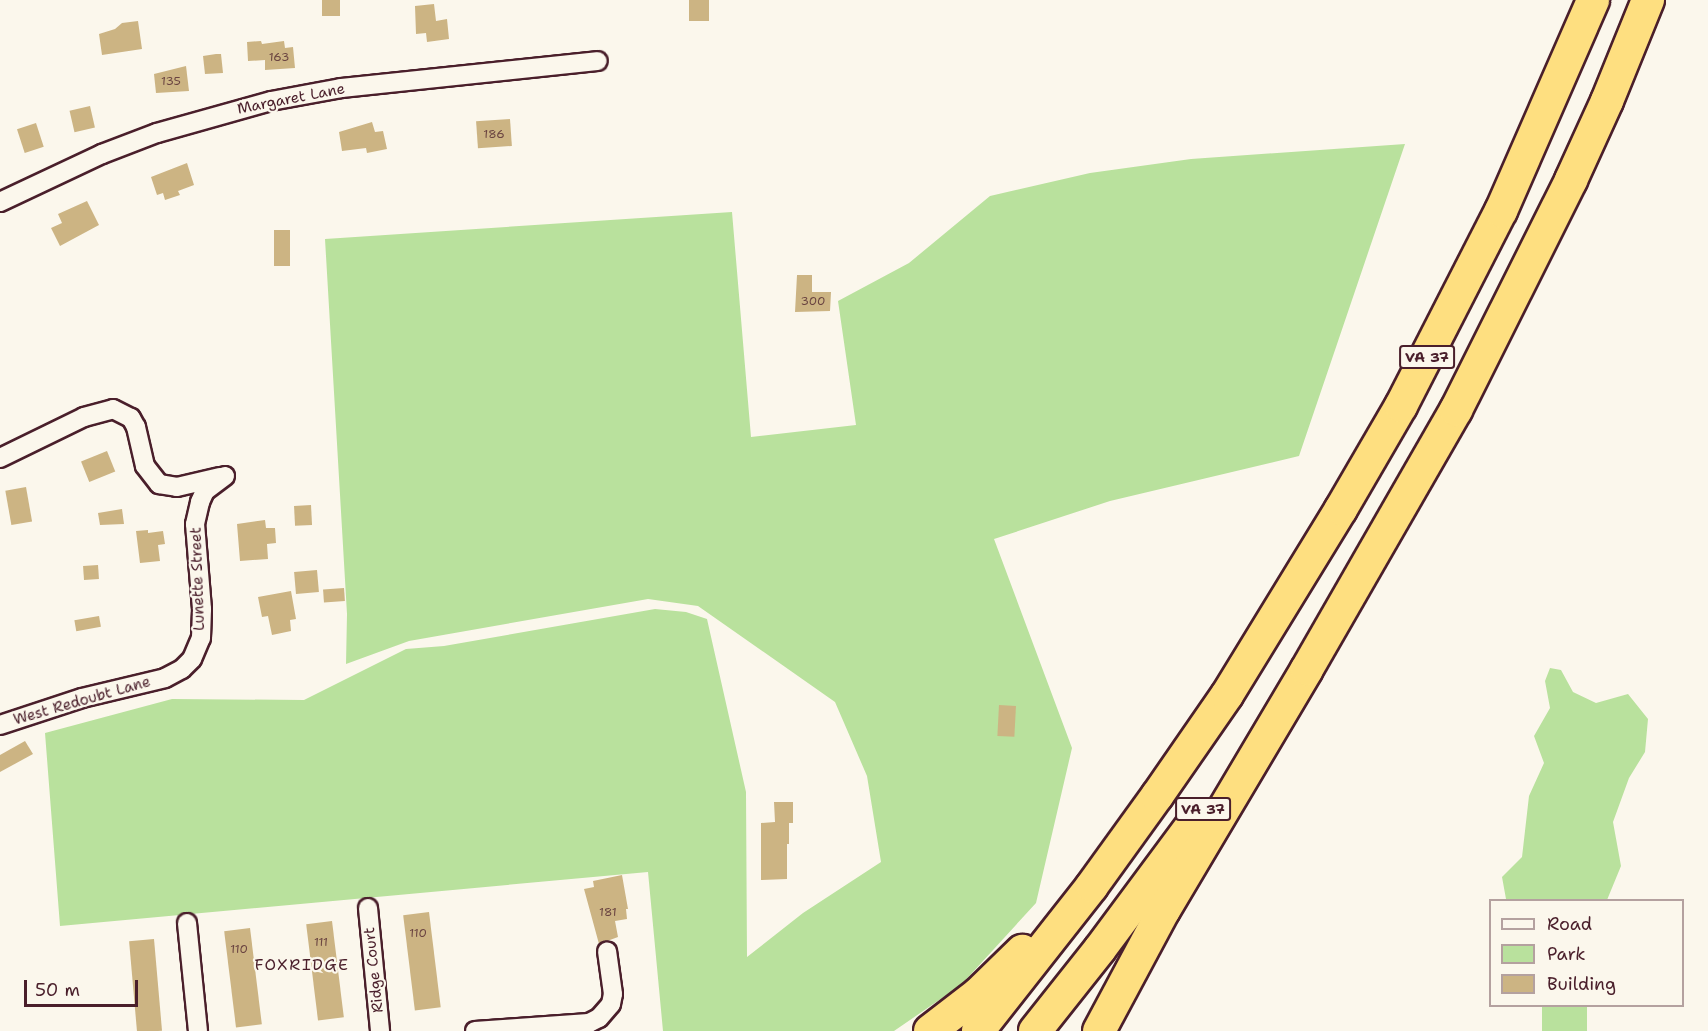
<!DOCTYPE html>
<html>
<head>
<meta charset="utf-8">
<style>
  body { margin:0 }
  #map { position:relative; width:1708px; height:1031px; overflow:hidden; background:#fbf7ec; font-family:"Shantell Sans",sans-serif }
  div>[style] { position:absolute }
  .green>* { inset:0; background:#b9e19d; transform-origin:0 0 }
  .building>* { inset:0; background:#ccb483; transform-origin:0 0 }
  .roads { filter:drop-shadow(2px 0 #4a1f2b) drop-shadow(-2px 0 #4a1f2b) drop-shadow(0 2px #4a1f2b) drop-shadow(0 -2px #4a1f2b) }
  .street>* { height:18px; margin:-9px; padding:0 9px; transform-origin:9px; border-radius:9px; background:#fbf7ec }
  .highway>* { height:32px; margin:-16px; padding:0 16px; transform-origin:16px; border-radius:16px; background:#fedf80 }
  span { translate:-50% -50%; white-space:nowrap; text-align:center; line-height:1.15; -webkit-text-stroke:4.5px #fbf7ec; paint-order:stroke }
  .number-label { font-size:12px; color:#6a4441 }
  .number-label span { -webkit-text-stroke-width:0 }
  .shield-label span { padding:2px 4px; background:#fbf7ec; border:2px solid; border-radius:4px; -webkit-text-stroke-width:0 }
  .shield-label { font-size:14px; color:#4a1f2b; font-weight:700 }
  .street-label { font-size:15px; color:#4a1f2b }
  .neighbourhood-label { font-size:16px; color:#4a1f2b; letter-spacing:1.5px }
  .legend { position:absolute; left:1489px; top:899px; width:195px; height:108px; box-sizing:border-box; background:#fbf7ec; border:2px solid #b4a19f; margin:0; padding:8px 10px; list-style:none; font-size:18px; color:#4a1f2b }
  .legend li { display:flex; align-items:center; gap:12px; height:30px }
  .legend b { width:30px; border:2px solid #b4a19f }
  .scale { position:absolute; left:24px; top:980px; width:114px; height:27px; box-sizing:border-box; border:3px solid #4a1f2b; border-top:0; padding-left:8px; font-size:18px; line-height:21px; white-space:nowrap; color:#4a1f2b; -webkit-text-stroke:4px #fbf7ec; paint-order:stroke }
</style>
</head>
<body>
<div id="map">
  <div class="green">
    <i style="clip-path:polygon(1405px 144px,1299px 456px,1110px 501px,994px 539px,1072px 748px,1036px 903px,961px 985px,894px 1031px,663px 1031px,648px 872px,60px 926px,45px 733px,172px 699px,304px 700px,406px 649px,444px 646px,655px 609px,686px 612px,707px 619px,746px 792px,747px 957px,803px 913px,881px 862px,867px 776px,835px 702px,698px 606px,648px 599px,409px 641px,346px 664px,347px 614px,325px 239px,732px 212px,751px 437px,856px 425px,838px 301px,909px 263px,990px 196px,1090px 173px,1191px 159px)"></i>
    <i style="clip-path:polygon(1550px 668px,1561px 670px,1573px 692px,1596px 703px,1628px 694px,1648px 719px,1645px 752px,1629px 778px,1613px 822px,1621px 866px,1607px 900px,1506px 899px,1502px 877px,1522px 857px,1529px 796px,1544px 763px,1534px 736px,1550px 708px,1545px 681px)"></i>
    <i style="left:1542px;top:1006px;width:45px;height:25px"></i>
  </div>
  <div class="building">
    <i style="left:322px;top:0;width:18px;height:16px"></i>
    <i style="left:689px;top:0;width:20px;height:21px"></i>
    <i style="clip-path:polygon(434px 4px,436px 21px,447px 19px,449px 39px,427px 42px,426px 33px,416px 34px,415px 6px)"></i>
    <i style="clip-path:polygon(138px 21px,142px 49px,102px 55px,99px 34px,115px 29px,122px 23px)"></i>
    <i style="clip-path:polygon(261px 41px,262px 44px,284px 41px,285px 48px,293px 47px,295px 68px,265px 70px,265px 60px,248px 61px,247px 42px)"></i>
    <i style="clip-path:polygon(216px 54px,221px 54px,223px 73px,205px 74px,203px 56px)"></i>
    <i style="clip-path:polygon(186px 66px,189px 91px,156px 93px,154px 74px)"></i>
    <i style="left:90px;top:106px;width:22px;height:21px;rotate:77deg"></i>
    <i style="left:510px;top:119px;width:27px;height:34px;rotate:86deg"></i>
    <i style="clip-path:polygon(372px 122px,375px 132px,383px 131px,387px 149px,367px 153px,366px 148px,342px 151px,339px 132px)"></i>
    <i style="left:36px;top:123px;width:25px;height:20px;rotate:72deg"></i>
    <i style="clip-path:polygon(187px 163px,194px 185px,178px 191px,180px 195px,165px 200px,163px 193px,157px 195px,151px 177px)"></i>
    <i style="clip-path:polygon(87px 201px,99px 225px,60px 246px,51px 228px,62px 223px,58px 214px)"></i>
    <i style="left:274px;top:230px;width:16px;height:36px"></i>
    <i style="clip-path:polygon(797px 275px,812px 275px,812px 292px,831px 292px,830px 311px,795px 312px)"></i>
    <i style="left:107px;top:451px;width:22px;height:28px;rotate:68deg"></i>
    <i style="left:26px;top:487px;width:35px;height:21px;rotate:80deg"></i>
    <i style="left:311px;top:505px;width:20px;height:17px;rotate:87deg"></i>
    <i style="clip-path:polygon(122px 509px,124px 524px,100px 525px,98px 513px)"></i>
    <i style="clip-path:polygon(265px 520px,266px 528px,275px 528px,276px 543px,267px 544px,268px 559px,240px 561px,237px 524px)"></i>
    <i style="clip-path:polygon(148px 530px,148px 533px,163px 531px,165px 544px,158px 545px,160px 561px,140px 563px,136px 531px)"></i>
    <i style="left:98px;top:565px;width:14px;height:15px;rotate:86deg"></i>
    <i style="left:317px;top:570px;width:22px;height:23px;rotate:85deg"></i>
    <i style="left:344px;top:588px;width:13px;height:21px;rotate:86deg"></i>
    <i style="clip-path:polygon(291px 591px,296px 619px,290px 620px,291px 631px,272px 635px,268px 616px,262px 617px,258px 597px)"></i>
    <i style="left:99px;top:616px;width:11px;height:25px;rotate:80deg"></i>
    <i style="left:999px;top:705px;width:17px;height:31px;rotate:3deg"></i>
    <i style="clip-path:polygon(25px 741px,33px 754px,0 772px,0 755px)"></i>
    <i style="clip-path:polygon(774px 802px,793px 802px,793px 823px,789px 823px,789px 844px,787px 844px,787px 879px,761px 880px,761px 823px,775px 822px)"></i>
    <i style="clip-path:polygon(622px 875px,628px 909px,626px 909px,627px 919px,615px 921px,618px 937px,599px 944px,584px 889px,594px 887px,593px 881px)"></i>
    <i style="left:429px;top:912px;width:96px;height:26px;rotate:83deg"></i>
    <i style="left:332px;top:921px;width:97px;height:26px;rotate:83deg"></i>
    <i style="left:250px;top:928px;width:97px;height:26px;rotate:83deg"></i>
    <i style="left:154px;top:939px;width:92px;height:25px;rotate:85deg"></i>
  </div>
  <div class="roads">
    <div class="street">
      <i style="left:0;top:202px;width:113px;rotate:-25.2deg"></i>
      <i style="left:102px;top:154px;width:59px;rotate:-20.9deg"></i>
      <i style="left:157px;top:133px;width:118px;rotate:-15.7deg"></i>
      <i style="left:271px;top:101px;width:71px;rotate:-10.5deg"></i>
      <i style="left:341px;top:88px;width:258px;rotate:-6deg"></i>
      <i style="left:0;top:458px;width:93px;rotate:-26deg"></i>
      <i style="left:84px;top:417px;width:30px;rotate:-15deg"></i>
      <i style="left:113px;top:409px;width:20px;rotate:27deg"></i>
      <i style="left:131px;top:418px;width:10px;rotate:61deg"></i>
      <i style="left:136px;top:427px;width:40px;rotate:77deg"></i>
      <i style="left:145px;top:466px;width:23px;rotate:52deg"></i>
      <i style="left:159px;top:484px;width:18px;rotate:9deg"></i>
      <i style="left:177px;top:487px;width:44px;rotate:-13.1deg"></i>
      <i style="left:0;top:725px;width:86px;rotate:-18.2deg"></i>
      <i style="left:82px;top:698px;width:85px;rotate:-13.5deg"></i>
      <i style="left:165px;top:678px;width:19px;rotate:-28deg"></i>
      <i style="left:182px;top:669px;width:14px;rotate:-45deg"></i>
      <i style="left:192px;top:659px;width:23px;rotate:-67deg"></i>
      <i style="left:201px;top:638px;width:29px;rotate:-88deg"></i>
      <i style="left:202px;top:609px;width:85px;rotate:-94.7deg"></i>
      <i style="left:195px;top:524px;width:23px;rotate:-77deg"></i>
      <i style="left:200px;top:502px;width:12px;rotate:-66deg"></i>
      <i style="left:205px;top:491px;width:25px;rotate:-37deg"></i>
      <i style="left:368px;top:908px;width:124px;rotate:84.4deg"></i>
      <i style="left:187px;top:923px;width:109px;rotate:84.2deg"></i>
      <i style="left:475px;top:1031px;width:114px;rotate:-4deg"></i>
      <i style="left:589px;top:1023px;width:11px;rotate:-27deg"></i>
      <i style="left:599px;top:1018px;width:18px;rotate:-49deg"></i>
      <i style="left:611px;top:1004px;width:10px;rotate:-79deg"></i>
      <i style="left:613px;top:994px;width:43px;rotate:-97.9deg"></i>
    </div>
    <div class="highway">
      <i style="left:930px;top:1031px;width:61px;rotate:-37.6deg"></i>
      <i style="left:978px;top:994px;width:62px;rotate:-44.3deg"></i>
      <i style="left:978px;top:1031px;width:184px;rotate:-51.8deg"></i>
      <i style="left:1092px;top:886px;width:111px;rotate:-54.2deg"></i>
      <i style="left:1157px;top:796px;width:123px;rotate:-55.3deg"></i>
      <i style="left:1227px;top:695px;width:218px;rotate:-58.5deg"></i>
      <i style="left:1341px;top:509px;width:119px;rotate:-59.8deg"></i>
      <i style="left:1401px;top:406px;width:219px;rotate:-62.9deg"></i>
      <i style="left:1501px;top:211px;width:230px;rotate:-66.4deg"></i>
      <i style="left:1035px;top:1031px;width:105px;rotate:-51.6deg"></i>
      <i style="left:1100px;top:949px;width:164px;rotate:-53.4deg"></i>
      <i style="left:1099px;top:1031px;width:137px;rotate:-61.8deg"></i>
      <i style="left:1164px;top:910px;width:280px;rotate:-59.3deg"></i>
      <i style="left:1307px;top:669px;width:299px;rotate:-60.1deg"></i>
      <i style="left:1456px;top:410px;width:257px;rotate:-63.4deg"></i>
      <i style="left:1571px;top:180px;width:87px;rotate:-65.5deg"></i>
      <i style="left:1607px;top:101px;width:109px;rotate:-67.9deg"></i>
    </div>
  </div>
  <div class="number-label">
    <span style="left:279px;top:58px">163</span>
    <span style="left:171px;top:82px">135</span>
    <span style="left:494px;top:135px">186</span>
    <span style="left:813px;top:302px">300</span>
    <span style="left:608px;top:913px">181</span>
    <span style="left:418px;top:934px">110</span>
    <span style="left:321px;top:943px">111</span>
    <span style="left:239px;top:950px">110</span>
  </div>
  <div class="shield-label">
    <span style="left:1427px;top:357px">VA 37</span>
    <span style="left:1203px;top:809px">VA 37</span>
  </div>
  <div class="street-label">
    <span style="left:291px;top:99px;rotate:-11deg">Margaret Lane</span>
    <span style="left:198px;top:579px;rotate:-92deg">Lunette Street</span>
    <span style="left:82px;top:701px;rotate:-16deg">West Redoubt Lane</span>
    <span style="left:374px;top:970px;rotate:-96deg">Ridge Court</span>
  </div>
  <div class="neighbourhood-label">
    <span style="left:302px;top:965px">FOXRIDGE</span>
  </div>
  <ul class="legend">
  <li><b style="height:8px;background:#fbf7ec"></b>Road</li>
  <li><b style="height:16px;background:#b9e19d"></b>Park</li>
  <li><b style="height:16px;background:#ccb483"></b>Building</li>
  </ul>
  <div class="scale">50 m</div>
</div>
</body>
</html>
